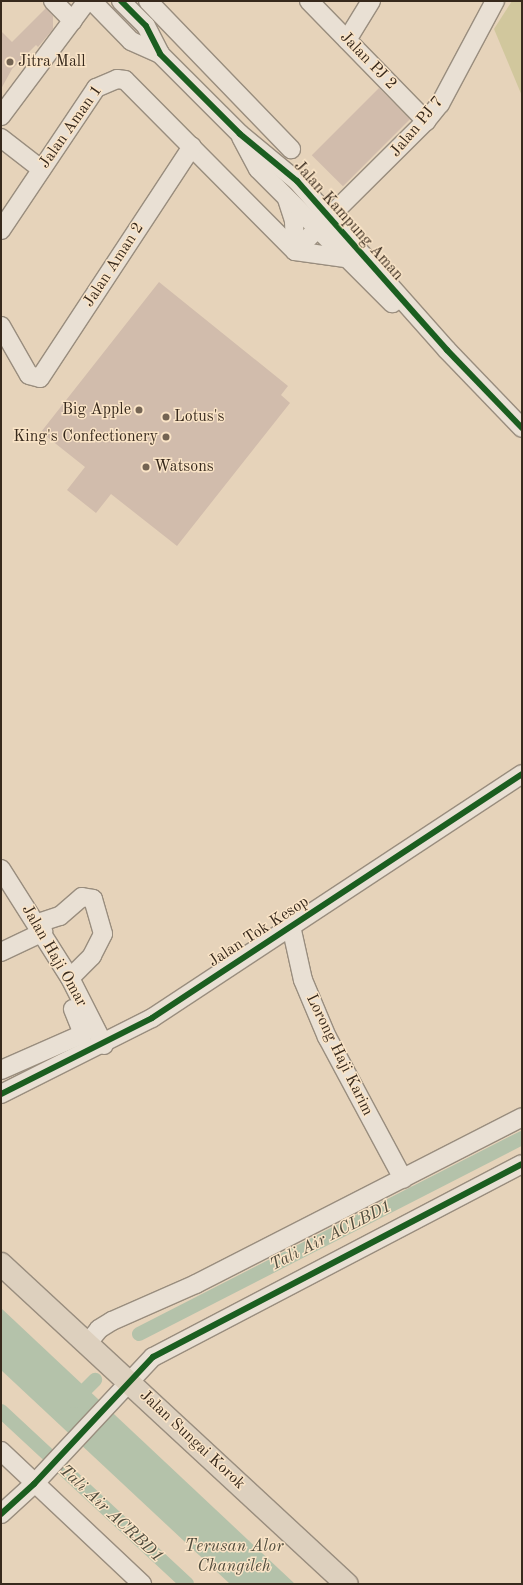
<!DOCTYPE html>
<html>
<head>
<meta charset="utf-8">
<style>
  body { margin:0 }
  #map { position:relative; width:523px; height:1585px; overflow:hidden; background:#e6d3ba; font-family:"Old Standard TT",serif }
  div>[style] { position:absolute }
  .green>* { inset:0; background:#d1c79d }
  .water>* { inset:0; background:#b4c2aa }
  .canal>* { height:14px; margin:-7px; padding:0 7px; transform-origin:7px; border-radius:7px; background:#b4c2aa }
  .building>* { inset:0; background:#d1bcac; transform-origin:0 0 }
  .roads { filter:drop-shadow(1px 0 #998d7e) drop-shadow(-1px 0 #998d7e) drop-shadow(0 1px #998d7e) drop-shadow(0 -1px #998d7e) }
  .minor>* { height:18px; margin:-9px; padding:0 9px; transform-origin:9px; border-radius:9px; background:#e9e0d4 }
  .major>* { height:22px; margin:-11px; padding:0 11px; transform-origin:11px; border-radius:11px; background:#ddd0be }
  .cycleway>* { height:6px; margin:-3px; padding:0 3px; transform-origin:3px; border-radius:3px; background:#1b5e20 }
  .dots>* { width:11px; height:11px; translate:-50% -50%; box-sizing:border-box; border:2px solid #fae4c7; border-radius:50% }
  span { translate:-50% -50%; white-space:nowrap; text-align:center; line-height:1.15; -webkit-text-stroke:3px #fae4c7; paint-order:stroke }
  .street-label { font-size:16px; color:#37291c }
  .poi-label { font-size:16px; color:#37291c }
  .left { translate:0 -50%; text-align:left }
  .right { translate:-100% -50%; text-align:right }
  .water-label { font-size:17px; color:#514d3e; font-style:italic }
  .frame { position:absolute; inset:0; border:2px solid #37291c; pointer-events:none }
</style>
</head>
<body>
<div id="map">
  <div class="green">
    <i style="clip-path:polygon(512px 1px,522px 1px,522px 96px,494px 29px)"></i>
  </div>
  <div class="water">
    <i style="clip-path:polygon(1px 1308px,295px 1584px,230px 1584px,1px 1370px)"></i>
  </div>
  <div class="canal">
    <i style="left:139px;top:1334px;width:430px;rotate:-27.1deg"></i>
    <i style="left:74px;top:1401px;width:30px;rotate:-45deg"></i>
    <i style="left:1px;top:1411px;width:254px;rotate:42.9deg"></i>
  </div>
  <div class="building">
    <i style="clip-path:polygon(46px 8px,53px 16px,53px 29px,38px 47px,36px 45px,12px 69px,1px 89px,1px 31px,12px 42px)"></i>
    <i style="left:379px;top:88px;width:44px;height:95px;rotate:45deg"></i>
    <i style="clip-path:polygon(159px 282px,288px 386px,281px 395px,290px 403px,177px 546px,111px 494px,96px 513px,67px 490px,85px 467px,41px 432px)"></i>
  </div>
  <div class="roads">
    <div class="minor">
      <i style="left:53px;top:1px;width:28px;rotate:45deg"></i>
      <i style="left:92px;top:1px;width:56px;rotate:45.7deg"></i>
      <i style="left:131px;top:41px;width:32px;rotate:24deg"></i>
      <i style="left:121px;top:1px;width:35px;rotate:45deg"></i>
      <i style="left:146px;top:26px;width:31px;rotate:63deg"></i>
      <i style="left:160px;top:54px;width:113px;rotate:45deg"></i>
      <i style="left:240px;top:134px;width:74px;rotate:39.5deg"></i>
      <i style="left:297px;top:181px;width:226px;rotate:48.4deg"></i>
      <i style="left:447px;top:350px;width:108px;rotate:46.1deg"></i>
      <i style="left:148px;top:1px;width:206px;rotate:46deg"></i>
      <i style="left:309px;top:1px;width:168px;rotate:45.7deg"></i>
      <i style="left:347px;top:40px;width:46px;rotate:-58.4deg"></i>
      <i style="left:1px;top:116px;width:144px;rotate:-53.2deg"></i>
      <i style="left:241px;top:137px;width:36px;rotate:62deg"></i>
      <i style="left:258px;top:169px;width:190px;rotate:45deg"></i>
      <i style="left:1px;top:138px;width:51px;rotate:37.8deg"></i>
      <i style="left:287px;top:199px;width:23px;rotate:72deg"></i>
      <i style="left:294px;top:221px;width:30px;rotate:88deg"></i>
      <i style="left:1px;top:230px;width:171px;rotate:-56.2deg"></i>
      <i style="left:96px;top:88px;width:23px;rotate:-23deg"></i>
      <i style="left:117px;top:79px;width:8px;rotate:7deg"></i>
      <i style="left:125px;top:80px;width:241px;rotate:45.2deg"></i>
      <i style="left:295px;top:251px;width:49px;rotate:8.1deg"></i>
      <i style="left:295px;top:251px;width:185px;rotate:-44.8deg"></i>
      <i style="left:426px;top:121px;width:22px;rotate:-51deg"></i>
      <i style="left:440px;top:104px;width:117px;rotate:-61.9deg"></i>
      <i style="left:1px;top:326px;width:56px;rotate:60.3deg"></i>
      <i style="left:29px;top:375px;width:11px;rotate:15deg"></i>
      <i style="left:40px;top:378px;width:277px;rotate:-56.7deg"></i>
      <i style="left:1px;top:869px;width:129px;rotate:57.7deg"></i>
      <i style="left:70px;top:978px;width:75px;rotate:63.1deg"></i>
      <i style="left:38px;top:923px;width:23px;rotate:-18deg"></i>
      <i style="left:60px;top:916px;width:29px;rotate:-41deg"></i>
      <i style="left:82px;top:897px;width:11px;rotate:10deg"></i>
      <i style="left:93px;top:899px;width:36px;rotate:74deg"></i>
      <i style="left:103px;top:934px;width:25px;rotate:117deg"></i>
      <i style="left:92px;top:956px;width:31px;rotate:135deg"></i>
      <i style="left:291px;top:926px;width:55px;rotate:77.5deg"></i>
      <i style="left:303px;top:980px;width:62px;rotate:67.2deg"></i>
      <i style="left:327px;top:1037px;width:161px;rotate:61.8deg"></i>
      <i style="left:1px;top:952px;width:47px;rotate:-25.5deg"></i>
      <i style="left:1px;top:1070px;width:90px;rotate:-23.7deg"></i>
      <i style="left:83px;top:1034px;width:27px;rotate:-112deg"></i>
      <i style="left:1px;top:1094px;width:169px;rotate:-26.7deg"></i>
      <i style="left:152px;top:1018px;width:443px;rotate:-33.4deg"></i>
      <i style="left:87px;top:1344px;width:19px;rotate:-51deg"></i>
      <i style="left:99px;top:1329px;width:15px;rotate:-32deg"></i>
      <i style="left:112px;top:1321px;width:92px;rotate:-23.8deg"></i>
      <i style="left:196px;top:1284px;width:366px;rotate:-27.1deg"></i>
      <i style="left:1px;top:1451px;width:194px;rotate:43.3deg"></i>
      <i style="left:1px;top:1514px;width:45px;rotate:-42.3deg"></i>
      <i style="left:34px;top:1484px;width:174px;rotate:-46.9deg"></i>
      <i style="left:153px;top:1357px;width:416px;rotate:-27.6deg"></i>
    </div>
    <div class="major">
      <i style="left:1px;top:1264px;width:471px;rotate:42.8deg"></i>
    </div>
  </div>
  <div class="cycleway">
    <i style="left:121px;top:1px;width:35px;rotate:45deg"></i>
    <i style="left:146px;top:26px;width:31px;rotate:63deg"></i>
    <i style="left:160px;top:54px;width:113px;rotate:45deg"></i>
    <i style="left:240px;top:134px;width:74px;rotate:39.5deg"></i>
    <i style="left:297px;top:181px;width:226px;rotate:48.4deg"></i>
    <i style="left:447px;top:350px;width:108px;rotate:46.1deg"></i>
    <i style="left:1px;top:1094px;width:169px;rotate:-26.7deg"></i>
    <i style="left:152px;top:1018px;width:443px;rotate:-33.4deg"></i>
    <i style="left:1px;top:1514px;width:45px;rotate:-42.3deg"></i>
    <i style="left:34px;top:1484px;width:174px;rotate:-46.9deg"></i>
    <i style="left:153px;top:1357px;width:416px;rotate:-27.6deg"></i>
  </div>
  <div class="dots">
    <i style="left:10px;top:62px;background:#746453"></i>
    <i style="left:139px;top:410px;background:#746453"></i>
    <i style="left:166px;top:417px;background:#746453"></i>
    <i style="left:166px;top:437px;background:#746453"></i>
    <i style="left:146px;top:467px;background:#746453"></i>
  </div>
  <div class="street-label">
    <span style="left:368px;top:61px;rotate:46deg">Jalan PJ 2</span>
    <span style="left:71px;top:127px;rotate:-55deg">Jalan Aman 1</span>
    <span style="left:417px;top:127px;rotate:-50deg">Jalan PJ 7</span>
    <span style="left:348px;top:221px;rotate:48deg">Jalan Kampung Aman</span>
    <span style="left:114px;top:265px;rotate:-57deg">Jalan Aman 2</span>
    <span style="left:259px;top:932px;rotate:-33deg">Jalan Tok Kesop</span>
    <span style="left:54px;top:956px;rotate:60deg">Jalan Haji Omar</span>
    <span style="left:339px;top:1055px;rotate:64deg">Lorong Haji Karim</span>
    <span style="left:192px;top:1440px;rotate:43deg">Jalan Sungai Korok</span>
  </div>
  <div class="poi-label">
    <span class="left" style="left:18px;top:62px">Jitra Mall</span>
    <span class="right" style="left:131px;top:410px">Big Apple</span>
    <span class="left" style="left:174px;top:417px">Lotus's</span>
    <span class="right" style="left:158px;top:437px">King's Confectionery</span>
    <span class="left" style="left:154px;top:467px">Watsons</span>
  </div>
  <div class="water-label">
    <span style="left:331px;top:1236px;rotate:-27deg">Tali Air ACLBD1</span>
    <span style="left:111px;top:1514px;rotate:43deg">Tali Air ACRBD1</span>
    <span style="left:234px;top:1557px">Terusan Alor<br>Changileh</span>
  </div>
  <div class="frame"></div>
</div>
</body>
</html>
